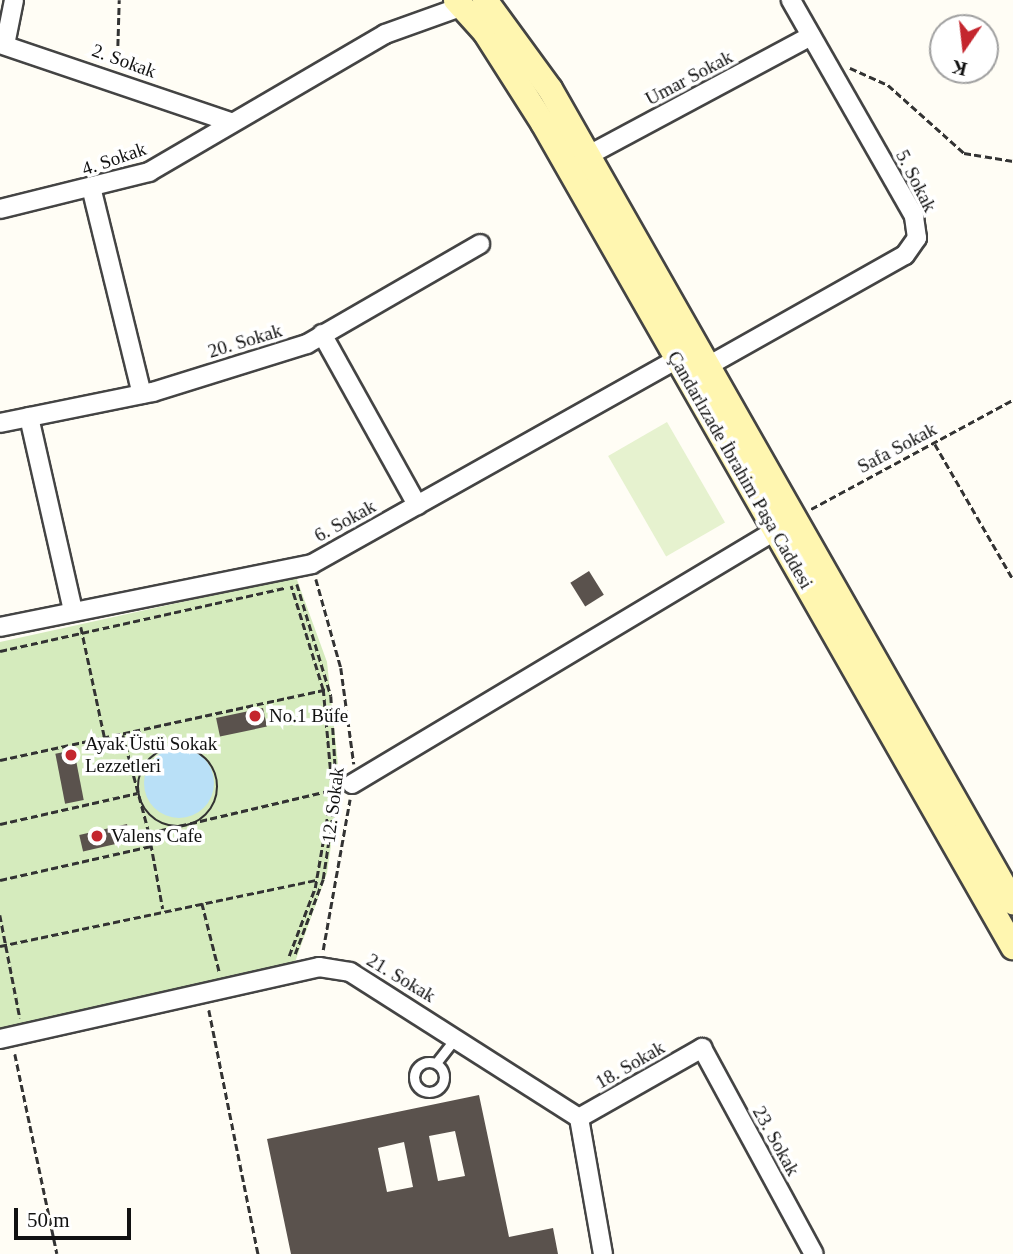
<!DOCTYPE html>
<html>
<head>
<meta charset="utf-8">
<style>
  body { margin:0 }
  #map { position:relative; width:1013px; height:1254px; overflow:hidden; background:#fffdf5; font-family:Georgia,serif }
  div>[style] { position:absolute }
  .green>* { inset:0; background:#d5ebbd }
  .pitch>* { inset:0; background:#e6f2cf; transform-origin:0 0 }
  .water>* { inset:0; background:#b9e0f7 }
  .round { border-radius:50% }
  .building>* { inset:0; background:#5a524d; transform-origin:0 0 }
  .path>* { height:2.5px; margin-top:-1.25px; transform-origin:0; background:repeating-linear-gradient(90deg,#333 0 7px,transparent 0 10.5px) }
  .path>.ring { margin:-1.25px; padding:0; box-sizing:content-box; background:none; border:2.5px solid #333; border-radius:50% }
  .roads { filter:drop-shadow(2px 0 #444) drop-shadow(-2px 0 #444) drop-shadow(0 2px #444) drop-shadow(0 -2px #444) }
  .lane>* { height:9px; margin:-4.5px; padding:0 4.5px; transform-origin:4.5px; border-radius:4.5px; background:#fff }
  .lane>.ring { margin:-4.5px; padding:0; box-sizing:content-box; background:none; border:9px solid #fff; border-radius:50% }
  .street>* { height:18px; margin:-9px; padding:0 9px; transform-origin:9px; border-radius:9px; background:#fff }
  .secondary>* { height:24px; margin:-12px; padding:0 12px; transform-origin:12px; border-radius:12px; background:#fff6b0 }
  .dots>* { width:19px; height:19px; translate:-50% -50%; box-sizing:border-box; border:4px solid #fff; border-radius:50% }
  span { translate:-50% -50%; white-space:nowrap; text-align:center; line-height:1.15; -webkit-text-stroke:7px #fff; paint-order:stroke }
  .street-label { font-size:19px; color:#111 }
  .poi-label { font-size:19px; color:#111 }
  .left { translate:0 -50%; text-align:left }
  .north { position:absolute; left:929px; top:14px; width:70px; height:70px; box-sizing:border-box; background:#fff; border:2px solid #a0a0a0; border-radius:50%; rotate:194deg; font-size:19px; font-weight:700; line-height:28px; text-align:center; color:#111 }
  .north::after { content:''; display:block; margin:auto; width:24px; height:32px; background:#c4262e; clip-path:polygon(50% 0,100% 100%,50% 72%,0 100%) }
  .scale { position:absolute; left:14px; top:1208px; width:117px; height:32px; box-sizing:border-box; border:4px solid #111; border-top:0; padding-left:9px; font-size:21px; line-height:24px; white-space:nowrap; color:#111; -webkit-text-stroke:5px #fff; paint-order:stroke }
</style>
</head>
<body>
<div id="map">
  <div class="green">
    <i style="clip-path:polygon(296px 577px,327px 662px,340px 783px,327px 873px,294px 965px,0 1032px,0 642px)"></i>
  </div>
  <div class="pitch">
    <i style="left:667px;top:422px;width:116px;height:68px;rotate:60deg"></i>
  </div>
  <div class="water">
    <i class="round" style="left:144px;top:748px;width:70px;height:70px"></i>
  </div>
  <div class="building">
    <i style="left:589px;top:571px;width:28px;height:22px;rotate:58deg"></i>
    <i style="left:263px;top:708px;width:19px;height:48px;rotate:78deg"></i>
    <i style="left:74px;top:750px;width:51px;height:19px;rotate:79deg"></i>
    <i style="left:127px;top:824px;width:17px;height:49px;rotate:77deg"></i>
    <i style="clip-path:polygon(evenodd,479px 1095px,509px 1237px,553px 1228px,558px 1254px,291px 1254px,267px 1139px,479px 1095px,455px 1131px,465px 1176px,438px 1181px,429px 1136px,455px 1131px,479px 1095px,404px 1142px,413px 1187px,387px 1192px,378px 1148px,404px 1142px)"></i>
  </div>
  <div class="path">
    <i style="left:117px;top:67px;width:67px;rotate:-88.3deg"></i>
    <i style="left:850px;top:68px;width:42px;rotate:24.1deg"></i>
    <i style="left:888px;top:85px;width:102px;rotate:41.8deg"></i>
    <i style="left:964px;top:153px;width:50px;rotate:9.3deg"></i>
    <i style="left:935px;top:444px;width:156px;rotate:60deg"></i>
    <i style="left:811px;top:509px;width:230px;rotate:-28.4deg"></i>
    <i style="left:316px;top:579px;width:92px;rotate:74.3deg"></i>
    <i style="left:341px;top:668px;width:97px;rotate:82.3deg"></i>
    <i style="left:297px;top:584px;width:117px;rotate:73.1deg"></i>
    <i style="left:331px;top:696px;width:82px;rotate:86.5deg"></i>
    <i style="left:81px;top:627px;width:115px;rotate:77.9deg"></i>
    <i style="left:0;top:651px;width:292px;rotate:-12.5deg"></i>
    <i style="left:123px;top:735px;width:101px;rotate:75.1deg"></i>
    <i style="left:149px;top:833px;width:188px;rotate:-13.2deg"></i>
    <i class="ring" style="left:138px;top:747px;width:77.5px;height:77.5px"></i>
    <i style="left:0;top:760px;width:337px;rotate:-12.2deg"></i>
    <i style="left:0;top:824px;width:141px;rotate:-12.7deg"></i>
    <i style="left:149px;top:833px;width:77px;rotate:79.6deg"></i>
    <i style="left:0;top:880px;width:155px;rotate:-12.7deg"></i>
    <i style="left:202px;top:903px;width:73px;rotate:75.8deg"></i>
    <i style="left:0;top:915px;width:105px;rotate:79deg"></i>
    <i style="left:0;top:946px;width:322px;rotate:-11.8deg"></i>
    <i style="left:323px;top:950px;width:153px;rotate:-79.9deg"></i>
    <i style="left:295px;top:954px;width:80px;rotate:-69.5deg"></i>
    <i style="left:323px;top:879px;width:88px;rotate:-81.5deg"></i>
    <i style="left:289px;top:956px;width:73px;rotate:-69.1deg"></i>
    <i style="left:315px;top:888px;width:99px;rotate:-80.2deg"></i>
    <i style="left:332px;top:790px;width:100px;rotate:-95.1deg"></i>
    <i style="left:323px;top:690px;width:109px;rotate:-107.1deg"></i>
    <i style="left:209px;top:1010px;width:249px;rotate:78.6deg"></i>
    <i style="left:15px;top:1054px;width:204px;rotate:78.1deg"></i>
  </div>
  <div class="roads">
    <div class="lane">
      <i class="ring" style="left:414px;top:1062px;width:21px;height:21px"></i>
      <i style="left:436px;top:1063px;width:33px;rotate:-52deg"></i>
    </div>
    <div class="street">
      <i style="left:0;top:44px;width:244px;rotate:18.7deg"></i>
      <i style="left:5px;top:45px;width:46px;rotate:-78.7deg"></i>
      <i style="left:587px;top:156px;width:254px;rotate:-28.2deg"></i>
      <i style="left:92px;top:191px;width:209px;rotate:76.2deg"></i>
      <i style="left:0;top:209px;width:154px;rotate:-13.9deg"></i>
      <i style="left:149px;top:172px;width:273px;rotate:-30.3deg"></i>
      <i style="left:385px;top:34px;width:83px;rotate:-19.7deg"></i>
      <i style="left:322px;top:334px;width:196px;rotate:60.9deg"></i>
      <i style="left:706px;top:367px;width:228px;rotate:-29.4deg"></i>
      <i style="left:905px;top:255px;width:21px;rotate:-55deg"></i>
      <i style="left:917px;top:238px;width:22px;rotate:-98deg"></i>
      <i style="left:914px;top:216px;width:249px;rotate:-119.7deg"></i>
      <i style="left:29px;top:417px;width:199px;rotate:77.2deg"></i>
      <i style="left:0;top:423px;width:156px;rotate:-11.5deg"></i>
      <i style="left:153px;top:392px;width:161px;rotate:-17.3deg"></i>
      <i style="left:307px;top:344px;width:200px;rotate:-30deg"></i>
      <i style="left:0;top:627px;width:318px;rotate:-11.4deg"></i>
      <i style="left:312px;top:564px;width:416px;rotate:-29.3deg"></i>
      <i style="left:352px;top:784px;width:493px;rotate:-30.9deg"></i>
      <i style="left:0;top:1039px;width:327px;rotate:-12.7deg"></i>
      <i style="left:319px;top:967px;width:31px;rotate:9deg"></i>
      <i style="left:350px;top:972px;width:272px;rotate:32.5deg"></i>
      <i style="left:579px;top:1118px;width:138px;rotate:80deg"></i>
      <i style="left:579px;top:1118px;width:142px;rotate:-29.6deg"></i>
      <i style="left:702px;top:1048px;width:234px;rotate:61.5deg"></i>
    </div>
    <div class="secondary">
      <i style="left:456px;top:0;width:43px;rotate:47.8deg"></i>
      <i style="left:485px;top:32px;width:108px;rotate:57.5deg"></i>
      <i style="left:543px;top:123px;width:949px;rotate:60.3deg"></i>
      <i style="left:485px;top:0;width:110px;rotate:53.9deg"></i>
      <i style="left:550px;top:89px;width:936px;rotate:60.34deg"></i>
    </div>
  </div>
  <div class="dots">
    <i style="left:255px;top:716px;background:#c4262e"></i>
    <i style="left:71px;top:755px;background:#c4262e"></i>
    <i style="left:97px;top:836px;background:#c4262e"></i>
  </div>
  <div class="street-label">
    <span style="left:124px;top:61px;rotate:20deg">2. Sokak</span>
    <span style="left:689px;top:78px;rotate:-28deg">Umar Sokak</span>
    <span style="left:114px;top:159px;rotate:-19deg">4. Sokak</span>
    <span style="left:916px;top:181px;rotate:63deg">5. Sokak</span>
    <span style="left:245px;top:341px;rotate:-17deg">20. Sokak</span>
    <span style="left:897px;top:448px;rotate:-28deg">Safa Sokak</span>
    <span style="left:740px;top:470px;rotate:60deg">Çandarlızade İbrahim Paşa Caddesi</span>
    <span style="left:345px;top:521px;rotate:-29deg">6. Sokak</span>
    <span style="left:333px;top:805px;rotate:-83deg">12. Sokak</span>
    <span style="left:401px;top:978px;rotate:31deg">21. Sokak</span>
    <span style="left:630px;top:1065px;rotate:-30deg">18. Sokak</span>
    <span style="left:776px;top:1141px;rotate:61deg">23. Sokak</span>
  </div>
  <div class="poi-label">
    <span class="left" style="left:269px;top:716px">No.1 Büfe</span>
    <span class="left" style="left:85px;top:755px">Ayak Üstü Sokak<br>Lezzetleri</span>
    <span class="left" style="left:111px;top:836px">Valens Cafe</span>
  </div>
  <div class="north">K</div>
  <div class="scale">50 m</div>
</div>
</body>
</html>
